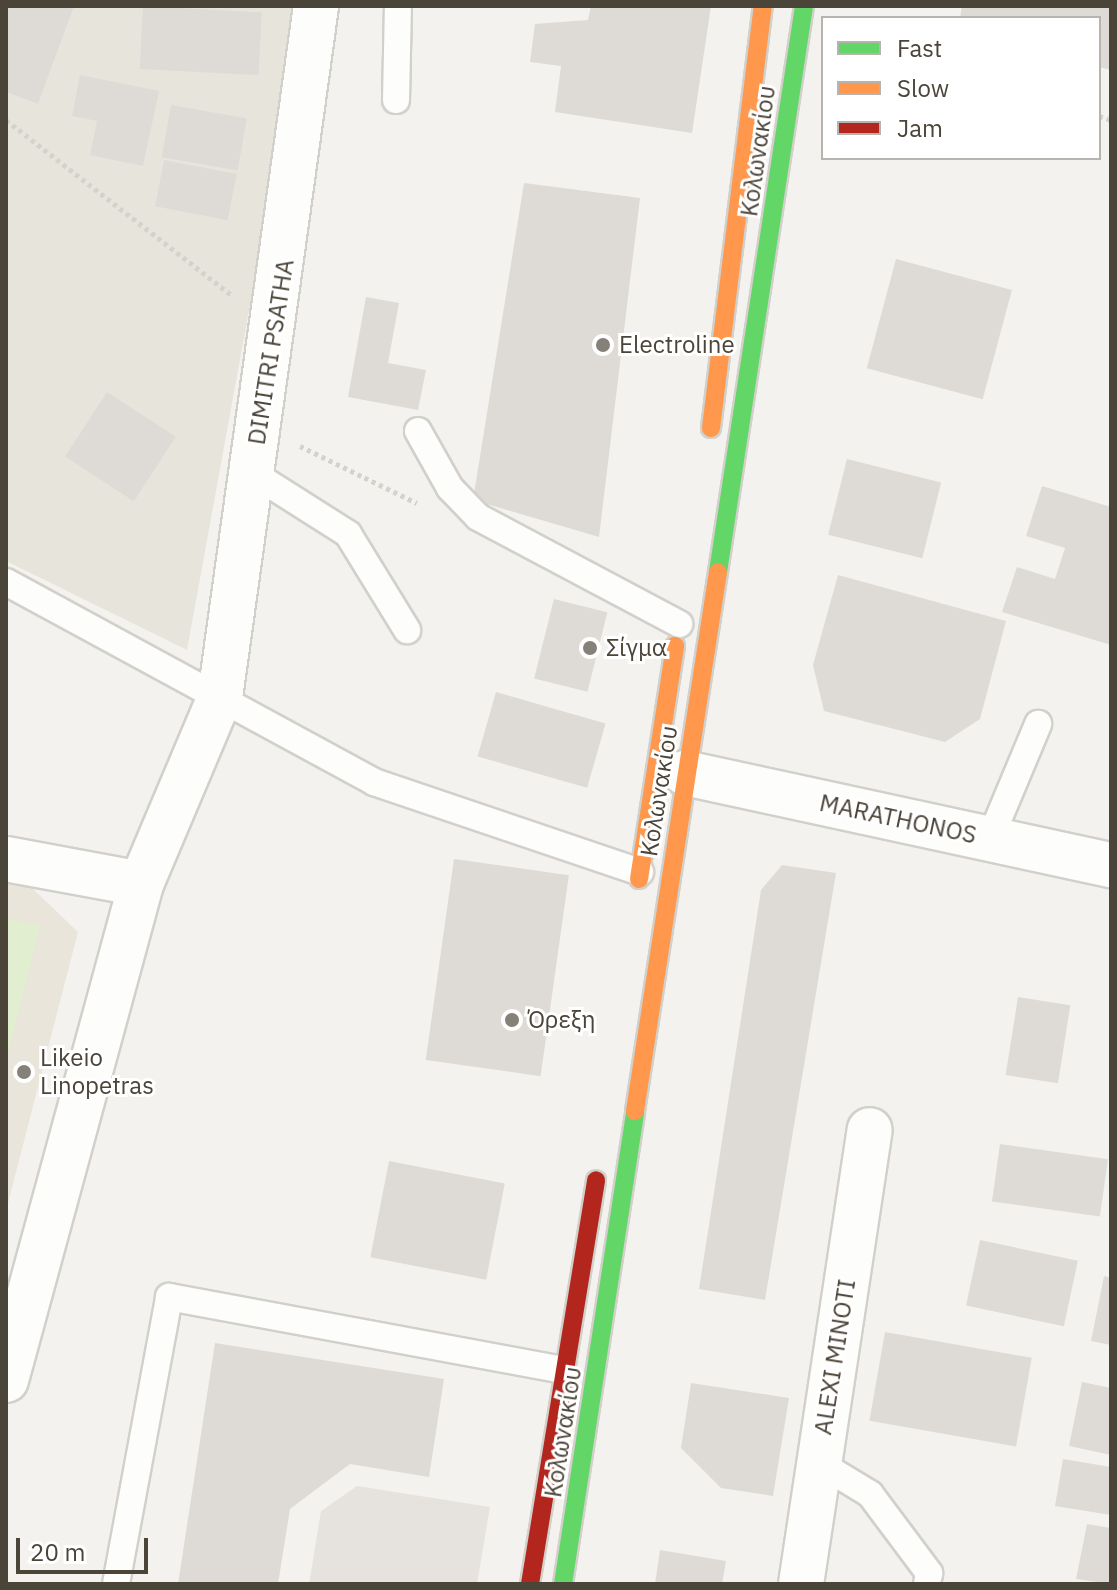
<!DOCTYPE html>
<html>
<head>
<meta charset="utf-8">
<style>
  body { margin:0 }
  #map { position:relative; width:1117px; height:1590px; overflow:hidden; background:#f4f2ee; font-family:"IBM Plex Sans",sans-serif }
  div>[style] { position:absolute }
  .residential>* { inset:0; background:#e7e4dc }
  .education>* { inset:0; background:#eae5da }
  .green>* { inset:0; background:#e1eecf }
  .parking>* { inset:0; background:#e6e3df }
  .building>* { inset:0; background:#dedbd6; transform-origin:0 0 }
  .path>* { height:5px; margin-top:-2.5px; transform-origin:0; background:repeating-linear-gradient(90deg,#d3d2cc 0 4px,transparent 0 8px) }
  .roads { filter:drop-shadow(2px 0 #d2d0cb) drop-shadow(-2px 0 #d2d0cb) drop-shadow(0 2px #d2d0cb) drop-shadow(0 -2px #d2d0cb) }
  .lane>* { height:26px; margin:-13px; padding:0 13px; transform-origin:13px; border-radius:13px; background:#fdfdfc }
  .street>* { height:44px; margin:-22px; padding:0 22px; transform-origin:22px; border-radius:22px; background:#fdfdfc }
  .fast>* { height:18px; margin:-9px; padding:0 9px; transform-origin:9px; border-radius:9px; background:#63d668 }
  .slow>* { height:18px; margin:-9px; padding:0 9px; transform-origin:9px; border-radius:9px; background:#ff974d }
  .jam>* { height:18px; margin:-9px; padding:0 9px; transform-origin:9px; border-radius:9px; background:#b3261e }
  .dots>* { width:22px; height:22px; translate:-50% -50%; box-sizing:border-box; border:4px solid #fff; border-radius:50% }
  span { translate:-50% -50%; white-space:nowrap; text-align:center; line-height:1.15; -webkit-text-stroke:6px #fff; paint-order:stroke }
  .street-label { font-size:24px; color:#4b4439 }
  .poi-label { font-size:24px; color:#4b4439 }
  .left { translate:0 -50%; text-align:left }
  .frame { position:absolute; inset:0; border:8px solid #4b4439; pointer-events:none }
  .legend { position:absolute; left:821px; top:16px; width:280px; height:144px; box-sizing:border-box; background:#fff; border:2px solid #b7b4b0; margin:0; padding:10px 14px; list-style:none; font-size:24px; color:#4b4439 }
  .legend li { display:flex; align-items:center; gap:16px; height:40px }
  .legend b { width:40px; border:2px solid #b7b4b0 }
  .scale { position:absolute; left:16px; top:1538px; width:132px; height:36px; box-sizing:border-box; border:4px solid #4b4439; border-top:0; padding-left:10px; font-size:24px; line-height:28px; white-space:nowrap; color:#4b4439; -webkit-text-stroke:6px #fff; paint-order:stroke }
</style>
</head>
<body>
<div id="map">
  <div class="residential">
    <i style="clip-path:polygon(6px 6px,296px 6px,283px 124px,187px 650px,6px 561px)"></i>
  </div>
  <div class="education">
    <i style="clip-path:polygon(6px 881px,30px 886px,78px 932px,6px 1211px)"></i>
  </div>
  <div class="green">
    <i style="clip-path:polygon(6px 918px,40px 926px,6px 1062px)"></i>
  </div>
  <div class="parking">
    <i style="clip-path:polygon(357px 1486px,490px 1507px,477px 1584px,309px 1584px,321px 1511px)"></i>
  </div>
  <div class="building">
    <i style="clip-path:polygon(6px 6px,74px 6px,38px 104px,6px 92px)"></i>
    <i style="left:143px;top:6px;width:119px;height:63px;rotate:3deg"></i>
    <i style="clip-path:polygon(591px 6px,711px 6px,692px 133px,555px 112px,561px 66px,530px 62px,535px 24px,588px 20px)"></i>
    <i style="clip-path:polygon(962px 6px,1111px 6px,1111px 70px,1099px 67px,1099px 18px,960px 18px)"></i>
    <i style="clip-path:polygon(80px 75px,159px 91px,143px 166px,90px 155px,97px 121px,72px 116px)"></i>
    <i style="left:171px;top:105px;width:77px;height:53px;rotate:10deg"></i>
    <i style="left:164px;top:160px;width:74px;height:47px;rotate:11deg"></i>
    <i style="clip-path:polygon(524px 183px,640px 198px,599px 537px,473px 500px)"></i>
    <i style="left:896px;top:259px;width:120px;height:113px;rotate:15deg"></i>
    <i style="clip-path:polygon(366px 297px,399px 303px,388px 363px,426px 370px,418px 410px,348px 397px)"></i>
    <i style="left:107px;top:392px;width:82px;height:77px;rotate:33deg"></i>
    <i style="left:847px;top:459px;width:97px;height:78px;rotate:14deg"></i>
    <i style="clip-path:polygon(1042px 486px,1111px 507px,1111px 645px,1002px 612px,1017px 567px,1055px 579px,1065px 548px,1026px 536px)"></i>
    <i style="clip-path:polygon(838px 575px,1006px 621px,980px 719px,945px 742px,824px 711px,813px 665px)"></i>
    <i style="left:554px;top:599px;width:55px;height:82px;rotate:14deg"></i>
    <i style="left:496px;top:692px;width:114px;height:67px;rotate:16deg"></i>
    <i style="left:454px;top:859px;width:116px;height:203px;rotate:8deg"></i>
    <i style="clip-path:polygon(782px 865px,836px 873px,765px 1300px,699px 1289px,761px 890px)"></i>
    <i style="left:1018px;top:997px;width:53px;height:79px;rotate:9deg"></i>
    <i style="left:1000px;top:1144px;width:109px;height:58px;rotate:8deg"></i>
    <i style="left:389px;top:1161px;width:118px;height:98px;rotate:11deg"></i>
    <i style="left:980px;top:1240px;width:100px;height:67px;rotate:12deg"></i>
    <i style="clip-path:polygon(1104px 1276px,1111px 1278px,1111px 1345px,1091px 1341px)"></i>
    <i style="left:885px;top:1332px;width:149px;height:90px;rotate:10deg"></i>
    <i style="clip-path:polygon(215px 1343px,444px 1379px,429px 1477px,350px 1464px,290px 1509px,278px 1584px,178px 1584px)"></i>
    <i style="clip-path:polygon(1082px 1382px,1111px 1388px,1111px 1455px,1069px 1446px)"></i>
    <i style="clip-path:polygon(691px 1383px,789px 1398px,773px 1496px,721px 1488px,681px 1448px)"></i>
    <i style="clip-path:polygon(1063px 1459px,1111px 1467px,1111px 1515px,1055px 1506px)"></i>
    <i style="clip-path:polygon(1087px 1524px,1111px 1528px,1111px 1584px,1076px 1579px)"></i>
    <i style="clip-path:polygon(660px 1550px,726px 1561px,722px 1584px,655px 1584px)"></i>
  </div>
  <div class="path">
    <i style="left:1099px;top:116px;width:13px;rotate:18deg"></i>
    <i style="left:6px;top:120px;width:287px;rotate:37.8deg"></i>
    <i style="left:300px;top:446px;width:130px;rotate:26deg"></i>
  </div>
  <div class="roads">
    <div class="lane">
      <i style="left:396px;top:100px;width:94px;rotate:-88.8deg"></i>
      <i style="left:418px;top:431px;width:65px;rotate:60.7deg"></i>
      <i style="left:450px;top:488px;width:40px;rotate:46deg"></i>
      <i style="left:478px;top:517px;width:228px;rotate:28deg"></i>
      <i style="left:252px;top:473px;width:114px;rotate:32.4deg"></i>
      <i style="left:348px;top:534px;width:113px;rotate:58.4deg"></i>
      <i style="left:6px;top:582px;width:419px;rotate:28.5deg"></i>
      <i style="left:374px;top:782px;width:281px;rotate:18.7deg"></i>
      <i style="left:990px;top:839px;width:125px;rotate:-67.3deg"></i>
      <i style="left:819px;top:1463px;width:60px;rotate:31.3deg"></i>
      <i style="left:870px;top:1494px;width:99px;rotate:53.2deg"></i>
      <i style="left:929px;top:1573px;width:11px;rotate:100deg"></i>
      <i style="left:116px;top:1584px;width:292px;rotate:-79.5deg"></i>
      <i style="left:169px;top:1297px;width:399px;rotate:10.5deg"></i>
    </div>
    <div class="street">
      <i style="left:685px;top:773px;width:436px;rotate:12.2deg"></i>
      <i style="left:6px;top:859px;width:137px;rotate:10.5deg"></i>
      <i style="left:6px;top:1380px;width:514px;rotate:-74.77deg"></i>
      <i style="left:141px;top:884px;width:203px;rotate:-67.1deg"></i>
      <i style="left:220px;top:697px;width:698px;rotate:-82.09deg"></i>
      <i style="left:801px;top:1584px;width:459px;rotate:-81.4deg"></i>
    </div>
    <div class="fast">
      <i style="left:718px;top:572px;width:572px;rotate:-81.36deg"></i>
      <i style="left:563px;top:1584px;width:478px;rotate:-81.3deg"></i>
    </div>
    <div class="slow">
      <i style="left:711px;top:428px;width:425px;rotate:-83deg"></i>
      <i style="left:639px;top:879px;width:236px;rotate:-81.2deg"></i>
      <i style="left:635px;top:1111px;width:545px;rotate:-81.25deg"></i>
    </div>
    <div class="jam">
      <i style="left:530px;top:1584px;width:409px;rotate:-80.7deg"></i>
    </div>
  </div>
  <div class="dots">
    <i style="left:603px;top:345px;background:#868178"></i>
    <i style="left:590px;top:648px;background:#868178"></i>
    <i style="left:512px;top:1020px;background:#868178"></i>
    <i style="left:24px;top:1072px;background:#868178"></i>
  </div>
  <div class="street-label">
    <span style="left:758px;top:151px;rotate:-82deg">Κολωνακίου</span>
    <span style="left:271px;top:352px;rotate:-81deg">DIMITRI PSATHA</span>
    <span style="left:659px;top:791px;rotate:-81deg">Κολωνακίου</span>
    <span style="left:898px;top:819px;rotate:12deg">MARATHONOS</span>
    <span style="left:835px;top:1357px;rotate:-81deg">ALEXI MINOTI</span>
    <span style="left:563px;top:1432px;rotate:-81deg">Κολωνακίου</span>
  </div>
  <div class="poi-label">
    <span class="left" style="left:619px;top:345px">Electroline</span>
    <span class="left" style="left:606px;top:648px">Σίγμα</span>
    <span class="left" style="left:528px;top:1020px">Όρεξη</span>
    <span class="left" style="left:40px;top:1072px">Likeio<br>Linopetras</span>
  </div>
  <div class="frame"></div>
  <ul class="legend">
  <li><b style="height:10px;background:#63d668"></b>Fast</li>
  <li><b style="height:10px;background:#ff974d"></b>Slow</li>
  <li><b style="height:10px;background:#b3261e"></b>Jam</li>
  </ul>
  <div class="scale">20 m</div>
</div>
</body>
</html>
